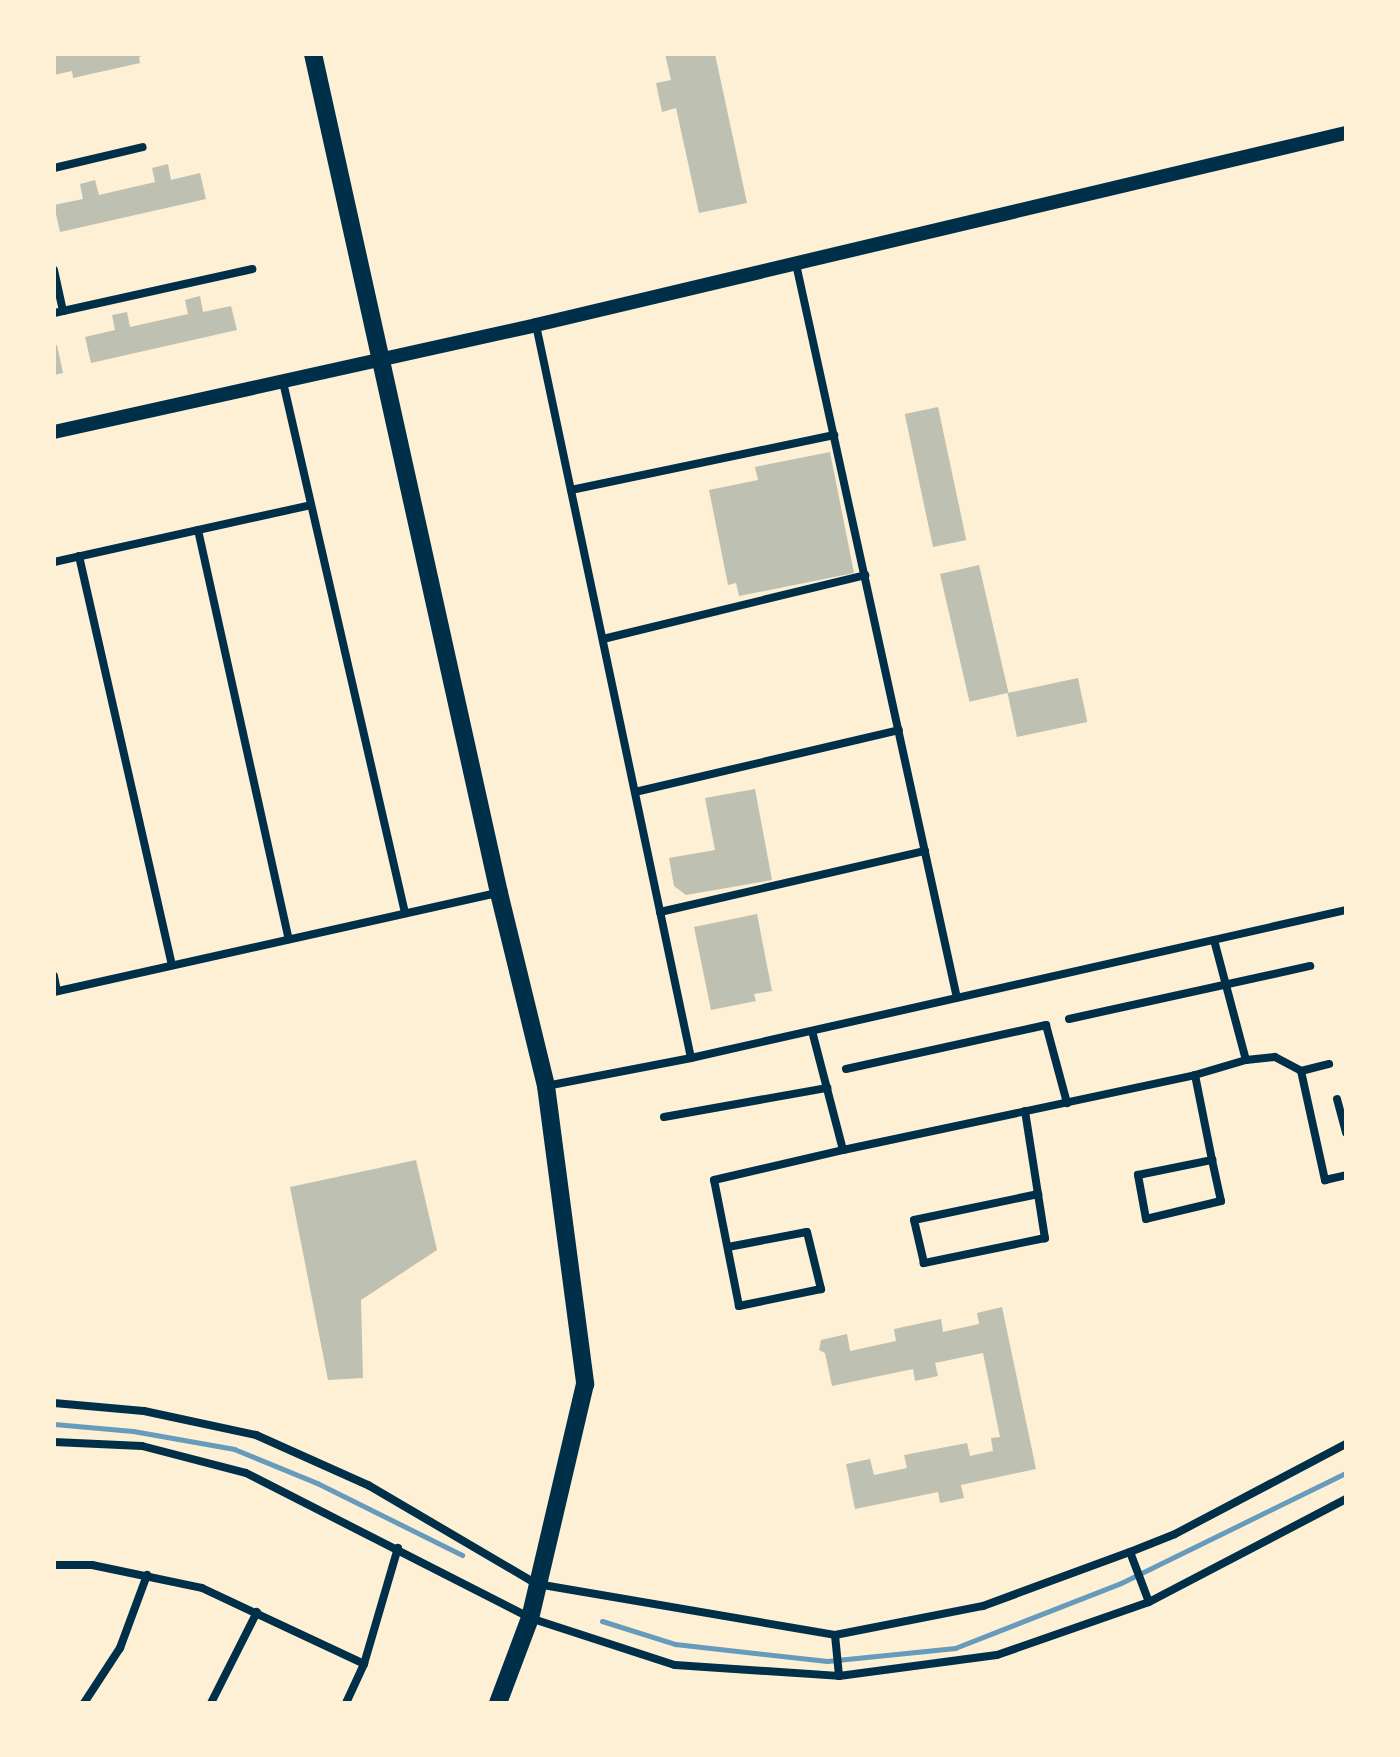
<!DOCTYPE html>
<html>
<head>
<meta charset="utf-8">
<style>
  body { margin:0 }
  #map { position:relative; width:1400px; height:1757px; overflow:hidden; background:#fdf0d5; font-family:"Noto Sans",sans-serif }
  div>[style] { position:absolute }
  .stream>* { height:5px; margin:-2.5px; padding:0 2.5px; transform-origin:2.5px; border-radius:2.5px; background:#669bbc }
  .building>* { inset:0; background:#bec0b2; transform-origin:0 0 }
  .minor>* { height:8px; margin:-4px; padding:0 4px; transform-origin:4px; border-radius:4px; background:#003049 }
  .tertiary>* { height:14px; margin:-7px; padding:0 7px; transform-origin:7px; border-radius:7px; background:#003049 }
  .primary>* { height:18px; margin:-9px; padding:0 9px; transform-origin:9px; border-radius:9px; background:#003049 }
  span { translate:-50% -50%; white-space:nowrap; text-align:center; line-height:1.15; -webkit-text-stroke:6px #fdf0d5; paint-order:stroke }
  .frame { position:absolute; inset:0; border:56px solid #fdf0d5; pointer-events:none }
</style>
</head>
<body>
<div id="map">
  <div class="stream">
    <i style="left:54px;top:1424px;width:79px;rotate:5.1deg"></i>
    <i style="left:133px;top:1431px;width:103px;rotate:10.1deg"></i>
    <i style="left:234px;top:1449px;width:90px;rotate:22.3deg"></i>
    <i style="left:317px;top:1483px;width:162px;rotate:26.4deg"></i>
    <i style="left:602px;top:1621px;width:77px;rotate:17.5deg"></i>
    <i style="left:675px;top:1644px;width:153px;rotate:6.4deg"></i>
    <i style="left:827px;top:1661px;width:129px;rotate:-5.8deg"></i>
    <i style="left:955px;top:1648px;width:178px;rotate:-21.4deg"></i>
    <i style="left:1121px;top:1583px;width:250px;rotate:-26.1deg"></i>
  </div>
  <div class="building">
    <i style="clip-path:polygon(54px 54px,145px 54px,145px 55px,139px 57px,140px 63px,73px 78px,72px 71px,54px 75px)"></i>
    <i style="clip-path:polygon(665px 54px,715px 54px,747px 203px,699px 213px,676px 108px,662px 112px,656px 83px,671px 80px)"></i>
    <i style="clip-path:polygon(168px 164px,171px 180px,200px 173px,206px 199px,60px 232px,54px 205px,83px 199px,80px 184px,95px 180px,99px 195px,155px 182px,152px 168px)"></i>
    <i style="clip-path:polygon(200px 296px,203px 312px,231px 306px,237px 330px,91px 363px,85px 337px,115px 330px,112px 315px,127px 312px,130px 327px,188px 314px,185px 300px)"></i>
    <i style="clip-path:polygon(54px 345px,57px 345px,63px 373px,54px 375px)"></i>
    <i style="left:938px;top:407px;width:136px;height:34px;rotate:78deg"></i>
    <i style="clip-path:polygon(830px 452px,854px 573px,739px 596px,736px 583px,728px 585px,709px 490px,758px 480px,755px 467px)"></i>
    <i style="left:979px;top:565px;width:131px;height:40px;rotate:77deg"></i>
    <i style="left:1078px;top:678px;width:45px;height:72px;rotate:78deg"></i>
    <i style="clip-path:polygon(755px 789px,772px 880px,686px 895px,674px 886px,669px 858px,715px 850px,705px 798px)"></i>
    <i style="clip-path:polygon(757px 914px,772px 991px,754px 994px,756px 1001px,711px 1010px,694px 927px)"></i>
    <i style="clip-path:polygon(416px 1160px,437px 1250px,361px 1300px,363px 1378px,328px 1380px,290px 1187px)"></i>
    <i style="clip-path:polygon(1002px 1307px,1036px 1469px,961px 1485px,964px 1498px,940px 1503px,938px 1492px,855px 1509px,846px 1464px,870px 1459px,874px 1475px,907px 1468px,904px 1455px,967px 1443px,970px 1456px,993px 1451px,991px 1438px,1000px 1437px,983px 1353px,935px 1363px,938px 1376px,915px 1381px,913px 1369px,832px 1386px,825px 1353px,819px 1350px,821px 1340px,847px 1334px,850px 1351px,896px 1341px,894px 1329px,941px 1319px,943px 1332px,979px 1324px,977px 1313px)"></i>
  </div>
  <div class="minor">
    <i style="left:54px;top:168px;width:91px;rotate:-13.3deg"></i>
    <i style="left:796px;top:264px;width:751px;rotate:77.63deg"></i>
    <i style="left:54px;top:270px;width:42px;rotate:77.6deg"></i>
    <i style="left:63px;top:311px;width:9px;rotate:167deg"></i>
    <i style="left:63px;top:311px;width:194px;rotate:-12.5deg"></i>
    <i style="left:536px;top:325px;width:749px;rotate:78.06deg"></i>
    <i style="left:283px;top:382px;width:545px;rotate:77.06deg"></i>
    <i style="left:571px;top:490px;width:269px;rotate:-11.8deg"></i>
    <i style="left:198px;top:530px;width:419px;rotate:77.5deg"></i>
    <i style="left:79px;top:556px;width:419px;rotate:77.2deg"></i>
    <i style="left:54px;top:562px;width:263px;rotate:-12.5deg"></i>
    <i style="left:603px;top:639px;width:270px;rotate:-13.7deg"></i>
    <i style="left:635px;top:792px;width:271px;rotate:-13.2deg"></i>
    <i style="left:660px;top:912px;width:272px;rotate:-13deg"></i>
    <i style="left:1214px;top:940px;width:124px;rotate:75.1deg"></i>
    <i style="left:54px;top:976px;width:15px;rotate:79deg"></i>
    <i style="left:54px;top:992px;width:455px;rotate:-12.6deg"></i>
    <i style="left:1069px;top:1019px;width:247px;rotate:-12.4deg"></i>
    <i style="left:846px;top:1069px;width:205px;rotate:-12.4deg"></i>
    <i style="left:1046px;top:1025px;width:81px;rotate:74.9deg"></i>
    <i style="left:1301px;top:1071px;width:112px;rotate:77.6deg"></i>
    <i style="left:1325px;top:1180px;width:22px;rotate:-13deg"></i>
    <i style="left:1195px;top:1075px;width:87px;rotate:78.7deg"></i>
    <i style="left:1212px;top:1160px;width:42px;rotate:77.6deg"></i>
    <i style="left:1221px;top:1201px;width:77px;rotate:166.5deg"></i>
    <i style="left:1146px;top:1219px;width:45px;rotate:-100.3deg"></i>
    <i style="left:1138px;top:1175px;width:76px;rotate:-11.5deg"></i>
    <i style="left:546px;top:1086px;width:148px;rotate:-10.9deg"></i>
    <i style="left:691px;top:1058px;width:672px;rotate:-12.73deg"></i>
    <i style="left:1337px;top:1099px;width:35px;rotate:75deg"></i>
    <i style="left:1025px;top:1111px;width:129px;rotate:81.1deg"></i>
    <i style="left:1045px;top:1238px;width:124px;rotate:168.3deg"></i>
    <i style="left:924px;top:1263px;width:44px;rotate:-103.1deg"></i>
    <i style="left:914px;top:1220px;width:127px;rotate:-11.8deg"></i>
    <i style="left:664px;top:1117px;width:166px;rotate:-10.1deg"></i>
    <i style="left:843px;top:1150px;width:360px;rotate:-12deg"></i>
    <i style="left:1195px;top:1075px;width:53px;rotate:-16.4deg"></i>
    <i style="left:1246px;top:1060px;width:29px;rotate:-6deg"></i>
    <i style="left:1275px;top:1057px;width:30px;rotate:28deg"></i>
    <i style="left:1301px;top:1071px;width:29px;rotate:-14deg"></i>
    <i style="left:728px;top:1247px;width:80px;rotate:-10.8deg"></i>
    <i style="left:807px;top:1232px;width:59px;rotate:76.2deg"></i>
    <i style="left:821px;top:1289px;width:84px;rotate:168.3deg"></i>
    <i style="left:739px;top:1306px;width:128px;rotate:-101.2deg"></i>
    <i style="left:714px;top:1180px;width:132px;rotate:-13.1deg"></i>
    <i style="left:843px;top:1150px;width:123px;rotate:-104.6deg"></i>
    <i style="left:54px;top:1403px;width:90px;rotate:5.1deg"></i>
    <i style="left:144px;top:1411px;width:115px;rotate:12.1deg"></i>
    <i style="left:256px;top:1435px;width:123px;rotate:24.1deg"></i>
    <i style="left:368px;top:1485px;width:196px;rotate:30.4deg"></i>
    <i style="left:537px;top:1584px;width:302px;rotate:9.7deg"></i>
    <i style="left:835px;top:1635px;width:151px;rotate:-11.1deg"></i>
    <i style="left:983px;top:1606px;width:157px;rotate:-20.2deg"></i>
    <i style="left:1130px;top:1552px;width:48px;rotate:-21.8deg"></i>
    <i style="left:1175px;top:1534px;width:193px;rotate:-27.8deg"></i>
    <i style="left:54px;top:1442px;width:88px;rotate:2.6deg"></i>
    <i style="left:142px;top:1446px;width:107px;rotate:14.6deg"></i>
    <i style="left:246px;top:1473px;width:319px;rotate:27deg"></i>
    <i style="left:530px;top:1618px;width:152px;rotate:18deg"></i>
    <i style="left:675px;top:1665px;width:164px;rotate:3.8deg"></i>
    <i style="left:839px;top:1676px;width:159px;rotate:-7.6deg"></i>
    <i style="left:997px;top:1655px;width:161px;rotate:-19.2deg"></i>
    <i style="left:1149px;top:1602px;width:222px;rotate:-27.6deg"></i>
    <i style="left:1130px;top:1552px;width:53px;rotate:69.2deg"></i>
    <i style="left:54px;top:1565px;width:38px"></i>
    <i style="left:92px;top:1565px;width:112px;rotate:11.8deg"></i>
    <i style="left:202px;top:1588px;width:179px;rotate:25.1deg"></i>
    <i style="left:835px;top:1635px;width:41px;rotate:84.4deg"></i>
    <i style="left:84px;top:1703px;width:66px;rotate:-56.8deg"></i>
    <i style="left:120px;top:1648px;width:78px;rotate:-69.7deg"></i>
    <i style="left:211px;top:1703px;width:102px;rotate:-63.2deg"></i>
    <i style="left:346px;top:1703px;width:43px;rotate:-65.2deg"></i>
    <i style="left:364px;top:1664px;width:121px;rotate:-73.7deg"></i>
  </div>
  <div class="tertiary">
    <i style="left:54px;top:432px;width:494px;rotate:-12.5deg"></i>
    <i style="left:536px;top:325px;width:832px;rotate:-13.34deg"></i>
  </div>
  <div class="primary">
    <i style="left:313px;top:54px;width:859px;rotate:77.5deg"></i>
    <i style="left:499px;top:893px;width:199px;rotate:76.3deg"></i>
    <i style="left:546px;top:1086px;width:301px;rotate:82.5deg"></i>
    <i style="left:585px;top:1384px;width:240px;rotate:103.2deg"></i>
    <i style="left:530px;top:1618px;width:91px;rotate:110.6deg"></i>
  </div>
  <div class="frame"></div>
</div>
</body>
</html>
